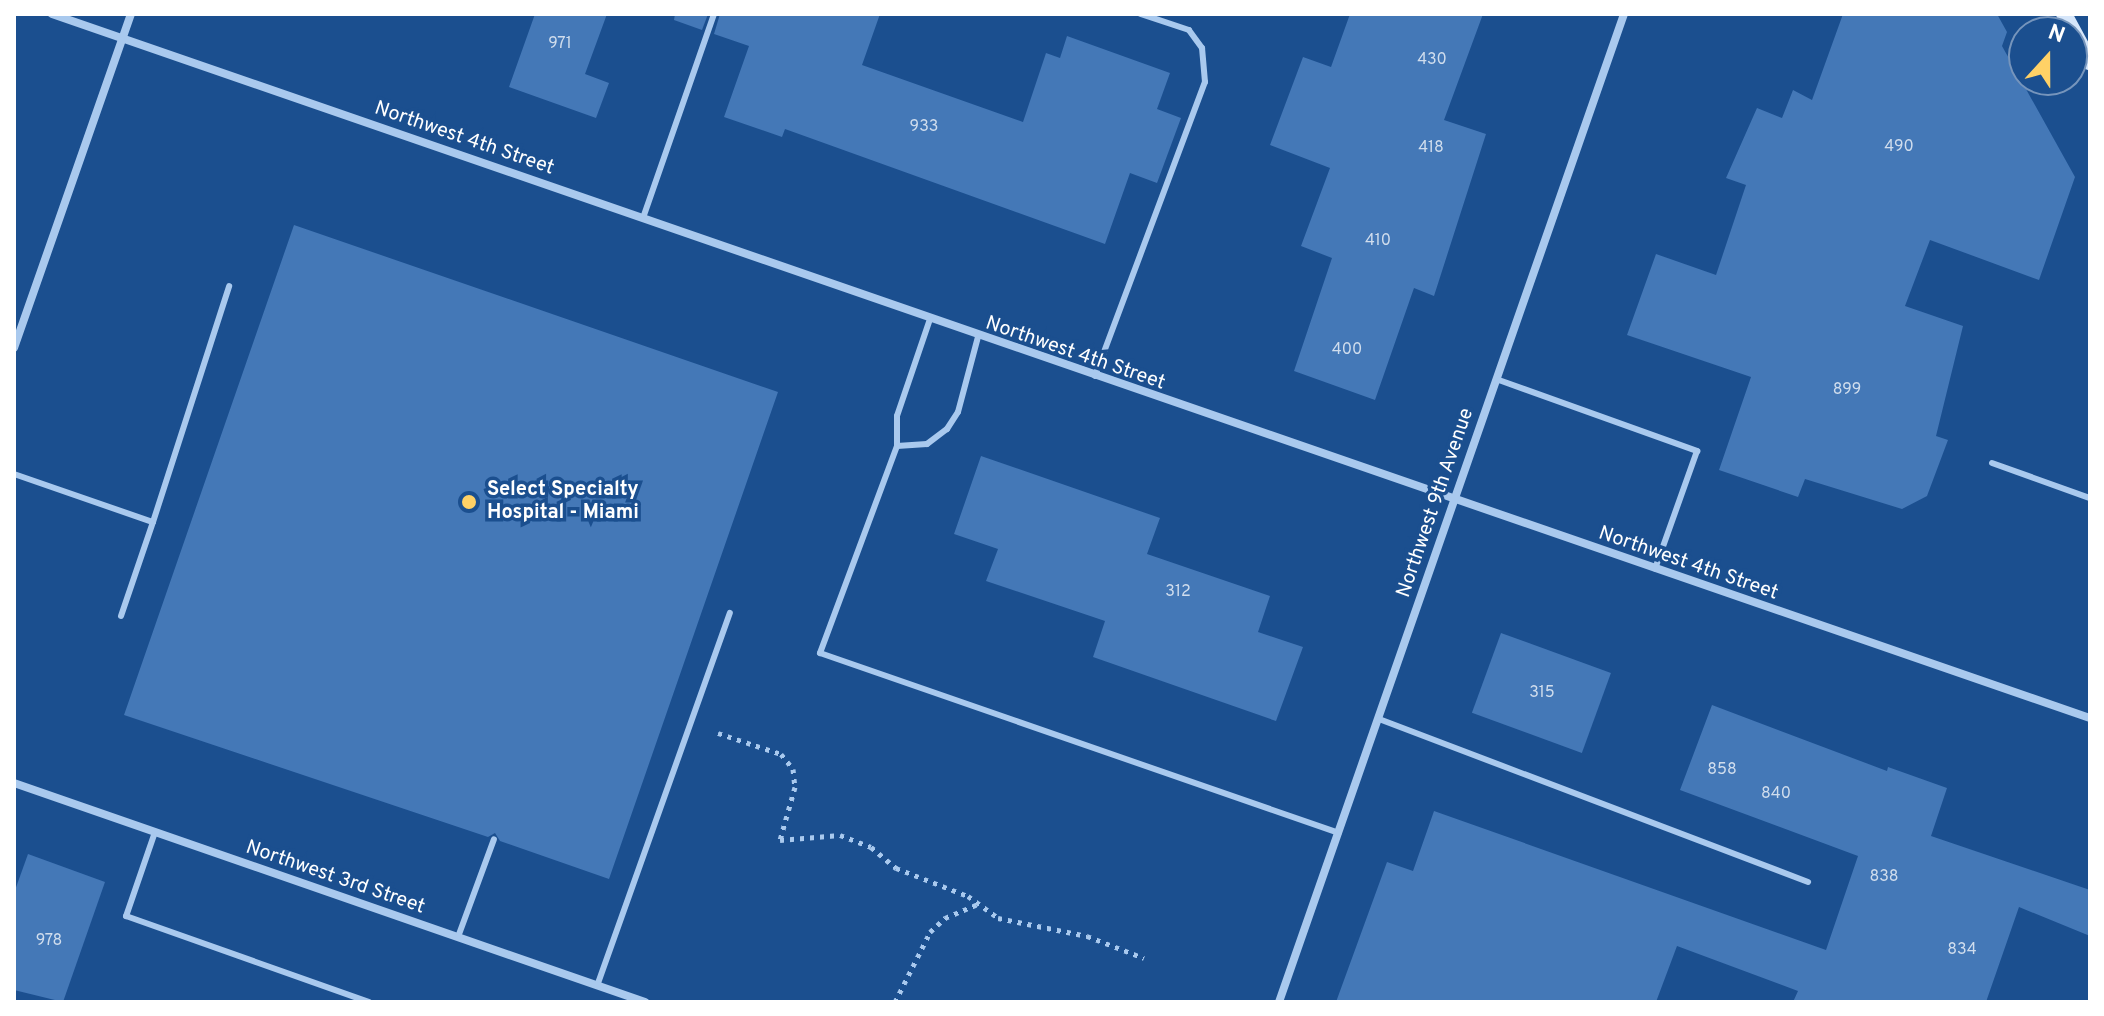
<!DOCTYPE html>
<html>
<head>
<meta charset="utf-8">
<style>
  body { margin:0 }
  #map { position:relative; width:2104px; height:1016px; overflow:hidden; background:#1b4f8f; font-family:Overpass,sans-serif }
  div>[style] { position:absolute }
  .building>* { inset:0; background:#4478b7; transform-origin:0 0 }
  .path>* { height:5px; margin-top:-2.5px; transform-origin:0; background:repeating-linear-gradient(90deg,#a9c9ee 0 4px,transparent 0 10px) }
  .lane>* { height:6px; margin:-3px; padding:0 3px; transform-origin:3px; border-radius:3px; background:#a9c9ee }
  .street>* { height:8px; margin:-4px; padding:0 4px; transform-origin:4px; border-radius:4px; background:#a9c9ee }
  .secondary>* { height:16px; margin:-8px; padding:0 8px; transform-origin:8px; border-radius:8px; background:#d6e6fa }
  .dots>* { width:22px; height:22px; translate:-50% -50%; box-sizing:border-box; border:4px solid #1b4f8f; border-radius:50% }
  span { translate:-50% -50%; white-space:nowrap; text-align:center; line-height:1.15; -webkit-text-stroke:7px #1b4f8f; paint-order:stroke }
  .number-label { font-size:16px; color:#d0dded }
  .number-label span { -webkit-text-stroke-width:0 }
  .street-label { font-size:20px; color:#fff }
  .poi-label { font-size:20px; color:#fff; font-weight:700 }
  .left { translate:0 -50%; text-align:left }
  .frame { position:absolute; inset:0; border:16px solid #fff; pointer-events:none }
  .north { position:absolute; left:2008px; top:16px; width:80px; height:80px; box-sizing:border-box; background:#1b4f8f; border:2px solid #7695bc; border-radius:50%; rotate:21deg; font-size:22px; font-weight:700; line-height:32px; text-align:center; color:#fff }
  .north::after { content:''; display:block; margin:auto; width:28px; height:36px; background:#ffd166; clip-path:polygon(50% 0,100% 100%,50% 72%,0 100%) }
</style>
</head>
<body>
<div id="map">
  <div class="building">
    <i style="clip-path:polygon(535px 14px,607px 14px,585px 74px,609px 83px,596px 118px,509px 87px)"></i>
    <i style="clip-path:polygon(675px 14px,708px 14px,702px 30px,674px 20px)"></i>
    <i style="clip-path:polygon(720px 14px,880px 14px,862px 65px,1023px 122px,1046px 53px,1060px 58px,1067px 36px,1170px 73px,1157px 109px,1181px 118px,1157px 183px,1130px 173px,1105px 244px,785px 129px,782px 137px,724px 117px,749px 46px,714px 34px)"></i>
    <i style="clip-path:polygon(1350px 14px,1483px 14px,1444px 120px,1486px 134px,1434px 296px,1414px 288px,1375px 400px,1294px 371px,1332px 258px,1301px 246px,1330px 168px,1270px 145px,1303px 57px,1331px 67px)"></i>
    <i style="clip-path:polygon(1843px 14px,1997px 14px,2007px 32px,2002px 46px,2075px 177px,2039px 280px,1930px 240px,1905px 306px,1963px 326px,1936px 436px,1948px 440px,1927px 496px,1902px 509px,1805px 479px,1798px 497px,1719px 470px,1751px 377px,1627px 335px,1656px 254px,1716px 275px,1746px 185px,1726px 178px,1757px 108px,1782px 118px,1793px 90px,1812px 100px)"></i>
    <i style="clip-path:polygon(294px 225px,778px 392px,609px 879px,500px 841px,495px 833px,488px 837px,124px 715px)"></i>
    <i style="clip-path:polygon(981px 456px,1160px 518px,1147px 554px,1270px 596px,1258px 632px,1303px 647px,1276px 721px,1093px 657px,1105px 621px,986px 581px,998px 549px,954px 534px)"></i>
    <i style="left:1501px;top:633px;width:117px;height:85px;rotate:20deg"></i>
    <i style="clip-path:polygon(1712px 705px,1887px 771px,1888px 767px,1947px 788px,1931px 836px,2090px 890px,2090px 936px,2019px 907px,1986px 1002px,1793px 1002px,1798px 991px,1677px 946px,1656px 1002px,1336px 1002px,1387px 862px,1413px 871px,1434px 811px,1826px 950px,1858px 856px,1680px 790px)"></i>
    <i style="clip-path:polygon(28px 854px,105px 882px,63px 1002px,14px 990px,14px 893px)"></i>
  </div>
  <div class="path">
    <i style="left:718px;top:733px;width:66px;rotate:18.4deg"></i>
    <i style="left:781px;top:754px;width:19px;rotate:51deg"></i>
    <i style="left:793px;top:769px;width:18px;rotate:84deg"></i>
    <i style="left:795px;top:787px;width:55px;rotate:105.8deg"></i>
    <i style="left:780px;top:840px;width:60px;rotate:-4.8deg"></i>
    <i style="left:840px;top:835px;width:33px;rotate:21deg"></i>
    <i style="left:871px;top:847px;width:33px;rotate:40deg"></i>
    <i style="left:896px;top:868px;width:77px;rotate:21.3deg"></i>
    <i style="left:968px;top:896px;width:37px;rotate:36deg"></i>
    <i style="left:998px;top:918px;width:91px;rotate:11.4deg"></i>
    <i style="left:1087px;top:936px;width:61px;rotate:21.1deg"></i>
    <i style="left:895px;top:1002px;width:78px;rotate:-63.4deg"></i>
    <i style="left:930px;top:932px;width:21px;rotate:-43deg"></i>
    <i style="left:945px;top:918px;width:39px;rotate:-23deg"></i>
  </div>
  <div class="lane">
    <i style="left:643px;top:218px;width:216px;rotate:-70.8deg"></i>
    <i style="left:930px;top:319px;width:102px;rotate:108.8deg"></i>
    <i style="left:897px;top:416px;width:30px;rotate:90deg"></i>
    <i style="left:897px;top:446px;width:30px;rotate:-4deg"></i>
    <i style="left:927px;top:444px;width:25px;rotate:-37deg"></i>
    <i style="left:947px;top:429px;width:20px;rotate:-57deg"></i>
    <i style="left:958px;top:412px;width:78px;rotate:-75.1deg"></i>
    <i style="left:1095px;top:376px;width:314px;rotate:-69.5deg"></i>
    <i style="left:1205px;top:82px;width:34px;rotate:-95deg"></i>
    <i style="left:1202px;top:48px;width:22px;rotate:-126deg"></i>
    <i style="left:1189px;top:30px;width:51px;rotate:-161.6deg"></i>
    <i style="left:1496px;top:379px;width:214px;rotate:19.7deg"></i>
    <i style="left:1697px;top:451px;width:125px;rotate:109.6deg"></i>
    <i style="left:897px;top:446px;width:221px;rotate:110.4deg"></i>
    <i style="left:820px;top:653px;width:549px;rotate:19.13deg"></i>
    <i style="left:1992px;top:463px;width:104px;rotate:19.7deg"></i>
    <i style="left:14px;top:474px;width:147px;rotate:19.1deg"></i>
    <i style="left:153px;top:522px;width:248px;rotate:-72.1deg"></i>
    <i style="left:121px;top:616px;width:99px;rotate:-71.2deg"></i>
    <i style="left:1379px;top:719px;width:459px;rotate:20.8deg"></i>
    <i style="left:155px;top:832px;width:89px;rotate:109deg"></i>
    <i style="left:126px;top:916px;width:258px;rotate:19.5deg"></i>
    <i style="left:458px;top:937px;width:104px;rotate:-69.8deg"></i>
    <i style="left:597px;top:986px;width:396px;rotate:-70.4deg"></i>
  </div>
  <div class="street">
    <i style="left:52px;top:14px;width:2156px;rotate:19.06deg"></i>
    <i style="left:14px;top:348px;width:354px;rotate:-70.7deg"></i>
    <i style="left:14px;top:783px;width:668px;rotate:19.14deg"></i>
    <i style="left:1279px;top:1002px;width:1047px;rotate:-70.75deg"></i>
  </div>
  <div class="secondary">
    <i style="left:2064px;top:14px;width:55px;rotate:61.6deg"></i>
  </div>
  <div class="dots">
    <i style="left:469px;top:502px;background:#ffd166"></i>
  </div>
  <div class="number-label">
    <span style="left:560px;top:44px">971</span>
    <span style="left:1432px;top:60px">430</span>
    <span style="left:924px;top:127px">933</span>
    <span style="left:1899px;top:147px">490</span>
    <span style="left:1431px;top:148px">418</span>
    <span style="left:1378px;top:241px">410</span>
    <span style="left:1347px;top:350px">400</span>
    <span style="left:1847px;top:390px">899</span>
    <span style="left:1178px;top:592px">312</span>
    <span style="left:1542px;top:693px">315</span>
    <span style="left:1722px;top:770px">858</span>
    <span style="left:1776px;top:794px">840</span>
    <span style="left:1884px;top:877px">838</span>
    <span style="left:49px;top:941px">978</span>
    <span style="left:1962px;top:950px">834</span>
  </div>
  <div class="street-label">
    <span style="left:464px;top:139px;rotate:19deg">Northwest 4th Street</span>
    <span style="left:1075px;top:354px;rotate:19deg">Northwest 4th Street</span>
    <span style="left:1436px;top:503px;rotate:-71deg">Northwest 9th Avenue</span>
    <span style="left:1688px;top:564px;rotate:19deg">Northwest 4th Street</span>
    <span style="left:335px;top:878px;rotate:19deg">Northwest 3rd Street</span>
  </div>
  <div class="poi-label">
    <span class="left" style="left:487px;top:502px">Select Specialty<br>Hospital - Miami</span>
  </div>
  <div class="frame"></div>
  <div class="north">N</div>
</div>
</body>
</html>
